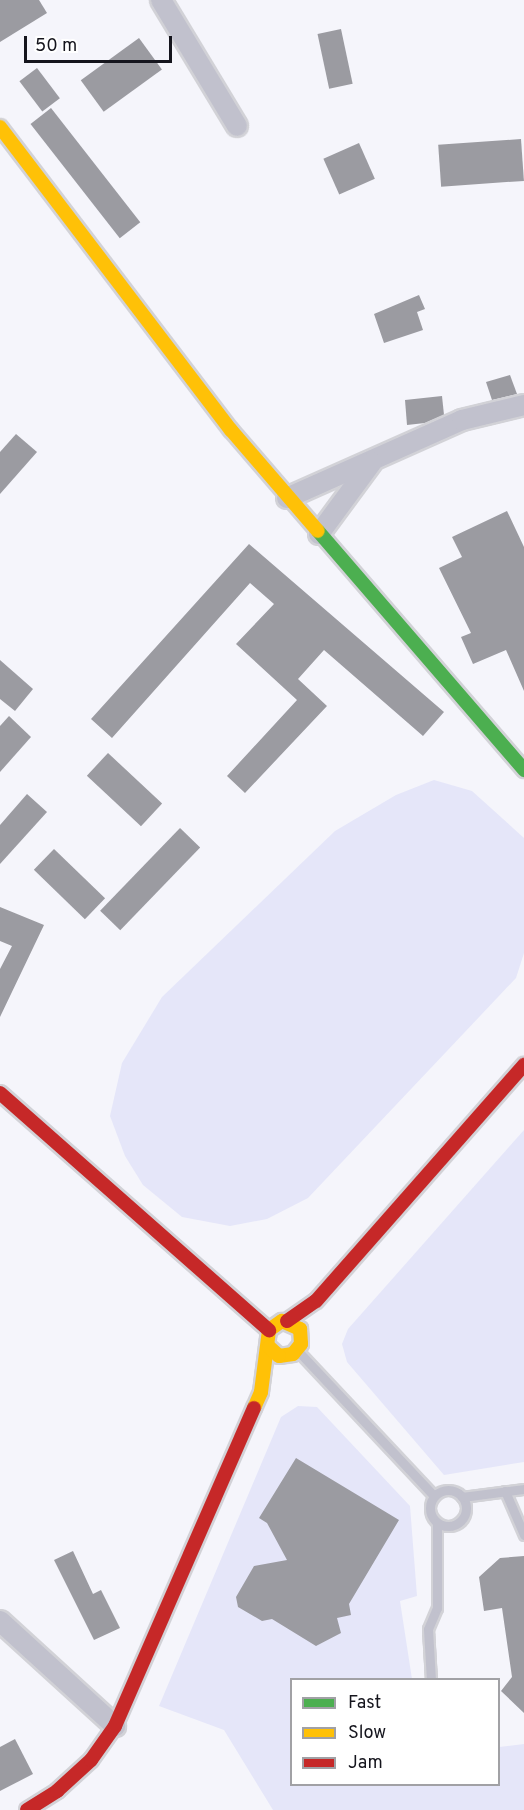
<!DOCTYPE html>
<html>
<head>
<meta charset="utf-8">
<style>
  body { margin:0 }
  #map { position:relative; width:524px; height:1810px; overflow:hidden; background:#f5f5fb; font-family:Overpass,sans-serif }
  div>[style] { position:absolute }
  .green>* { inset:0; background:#e5e6f9 }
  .building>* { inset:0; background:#9b9ba1; transform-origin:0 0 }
  .roads { filter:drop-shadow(2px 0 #d2d2d7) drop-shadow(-2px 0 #d2d2d7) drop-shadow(0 2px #d2d2d7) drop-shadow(0 -2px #d2d2d7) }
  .lane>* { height:9px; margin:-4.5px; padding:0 4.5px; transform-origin:4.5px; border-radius:4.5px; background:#c1c1cd }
  .lane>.ring { margin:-4.5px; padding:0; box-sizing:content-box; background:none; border:9px solid #c1c1cd; border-radius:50% }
  .street>* { height:20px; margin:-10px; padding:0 10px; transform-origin:10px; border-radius:10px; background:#c1c1cd }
  .fast>* { height:14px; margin:-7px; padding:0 7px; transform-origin:7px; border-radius:7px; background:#4caf50 }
  .slow>* { height:14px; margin:-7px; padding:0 7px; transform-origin:7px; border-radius:7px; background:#ffc107 }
  .jam>* { height:14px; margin:-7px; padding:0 7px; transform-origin:7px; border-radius:7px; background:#c62828 }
  span { translate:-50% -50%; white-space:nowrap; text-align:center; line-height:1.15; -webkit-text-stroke:6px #fff; paint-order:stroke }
  .legend { position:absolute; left:290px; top:1678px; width:210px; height:108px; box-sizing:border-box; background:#fff; border:2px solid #a1a1a5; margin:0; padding:8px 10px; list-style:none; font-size:18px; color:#15151d }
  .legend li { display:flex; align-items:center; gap:12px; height:30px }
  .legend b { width:30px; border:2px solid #a1a1a5 }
  .scale { position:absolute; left:24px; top:36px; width:148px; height:27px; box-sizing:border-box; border:3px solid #15151d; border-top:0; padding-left:8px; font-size:18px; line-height:21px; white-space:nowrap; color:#15151d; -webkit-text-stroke:4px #fff; paint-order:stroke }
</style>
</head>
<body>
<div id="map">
  <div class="green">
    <i style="clip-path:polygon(434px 780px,472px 791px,524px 838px,524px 953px,516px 978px,308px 1198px,267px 1219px,230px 1226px,182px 1217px,143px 1185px,125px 1156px,110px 1116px,122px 1063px,162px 997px,335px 831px,396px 795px)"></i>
    <i style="clip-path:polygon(524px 1130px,524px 1462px,444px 1475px,347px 1362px,342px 1344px,348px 1329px)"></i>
    <i style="clip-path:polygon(298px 1406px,317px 1407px,410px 1506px,417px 1596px,400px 1601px,412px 1679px,292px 1680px,292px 1784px,498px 1784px,499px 1747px,524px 1744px,524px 1810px,273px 1810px,224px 1730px,159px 1706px,281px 1417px)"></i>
  </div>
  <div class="building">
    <i style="clip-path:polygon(0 0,39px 0,47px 13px,0 42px)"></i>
    <i style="left:341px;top:29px;width:56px;height:24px;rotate:78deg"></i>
    <i style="left:139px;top:38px;width:39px;height:72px;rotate:54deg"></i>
    <i style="left:37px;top:68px;width:38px;height:22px;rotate:53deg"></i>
    <i style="left:51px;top:108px;width:145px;height:26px;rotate:52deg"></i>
    <i style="left:521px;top:139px;width:42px;height:83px;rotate:86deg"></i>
    <i style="left:359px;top:143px;width:39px;height:39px;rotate:66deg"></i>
    <i style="clip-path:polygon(419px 295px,425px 309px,417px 312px,423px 330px,384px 343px,374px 314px)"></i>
    <i style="clip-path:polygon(510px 375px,517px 394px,492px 400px,486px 382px)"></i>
    <i style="clip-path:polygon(442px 396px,444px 415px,425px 423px,407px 425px,405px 400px)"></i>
    <i style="clip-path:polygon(16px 434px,37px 452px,0 494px,0 452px)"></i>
    <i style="clip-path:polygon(507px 511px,524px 547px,524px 691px,506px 650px,473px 664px,461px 637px,471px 633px,439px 568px,462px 557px,452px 537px)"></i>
    <i style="clip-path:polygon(249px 544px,444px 712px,423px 736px,324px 650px,298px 679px,327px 706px,245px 793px,227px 776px,297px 700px,236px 644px,274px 604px,250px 583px,112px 738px,91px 719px)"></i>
    <i style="clip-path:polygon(0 660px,33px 689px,15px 711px,0 699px)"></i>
    <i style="clip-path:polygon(9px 716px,31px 737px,0 772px,0 726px)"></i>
    <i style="left:108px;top:753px;width:74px;height:31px;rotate:43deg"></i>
    <i style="clip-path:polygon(27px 794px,47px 812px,0 864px,0 825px)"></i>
    <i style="left:180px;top:828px;width:28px;height:115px;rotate:44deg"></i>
    <i style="left:54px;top:849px;width:71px;height:29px;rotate:44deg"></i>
    <i style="clip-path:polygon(0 907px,44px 925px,0 1017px,0 969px,12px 946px,0 941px)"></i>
    <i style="clip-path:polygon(296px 1458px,399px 1520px,349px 1604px,351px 1615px,337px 1618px,341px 1633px,316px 1646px,272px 1619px,262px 1621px,238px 1607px,236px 1597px,254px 1566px,287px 1560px,267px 1523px,259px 1518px)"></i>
    <i style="clip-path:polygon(73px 1551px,93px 1594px,101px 1590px,120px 1628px,94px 1640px,54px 1560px)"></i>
    <i style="clip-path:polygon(524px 1556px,524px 1713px,501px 1691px,512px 1677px,502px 1608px,484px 1611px,479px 1577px,500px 1558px)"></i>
    <i style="clip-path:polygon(15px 1739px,33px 1774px,0 1791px,0 1747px)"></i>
  </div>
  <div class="roads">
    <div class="lane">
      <i style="left:298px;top:1351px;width:199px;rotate:46.8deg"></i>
      <i class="ring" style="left:430px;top:1490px;width:27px;height:27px"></i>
      <i style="left:505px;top:1491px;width:48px;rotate:66.6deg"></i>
      <i style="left:462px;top:1497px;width:63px;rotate:-7.4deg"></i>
      <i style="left:431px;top:1680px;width:51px;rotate:-93.4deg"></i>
      <i style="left:428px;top:1629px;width:23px;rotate:-67deg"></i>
      <i style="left:437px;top:1608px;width:85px;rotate:-90deg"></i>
    </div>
    <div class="street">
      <i style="left:161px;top:0;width:147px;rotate:58.9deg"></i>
      <i style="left:287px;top:498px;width:192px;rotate:-24deg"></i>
      <i style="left:462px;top:420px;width:64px;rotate:-13.6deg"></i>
      <i style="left:319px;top:534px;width:89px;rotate:-53.6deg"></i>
      <i style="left:0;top:1621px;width:156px;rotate:42.4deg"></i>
    </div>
    <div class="fast">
      <i style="left:318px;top:531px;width:316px;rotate:49.2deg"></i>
    </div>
    <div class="slow">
      <i style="left:0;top:127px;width:381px;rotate:52.7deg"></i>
      <i style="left:231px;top:430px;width:133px;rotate:49.3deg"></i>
      <i style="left:254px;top:1408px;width:17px;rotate:-66deg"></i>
      <i style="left:261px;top:1392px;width:63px;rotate:-82.6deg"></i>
      <i style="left:269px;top:1330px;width:16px;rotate:-35deg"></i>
      <i style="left:282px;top:1321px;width:20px;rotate:24deg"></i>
      <i style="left:300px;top:1329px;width:15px;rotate:86deg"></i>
      <i style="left:301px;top:1344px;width:13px;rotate:129deg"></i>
      <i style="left:293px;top:1354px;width:14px;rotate:172deg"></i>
      <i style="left:279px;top:1356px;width:13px;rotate:-138deg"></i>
    </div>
    <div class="jam">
      <i style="left:0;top:1093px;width:359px;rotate:41.4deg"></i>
      <i style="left:287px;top:1321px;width:35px;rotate:-35deg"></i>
      <i style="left:316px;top:1301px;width:315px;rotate:-48.6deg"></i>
      <i style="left:27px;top:1810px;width:36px;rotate:-32deg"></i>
      <i style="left:57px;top:1791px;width:46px;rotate:-42.4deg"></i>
      <i style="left:91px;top:1760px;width:42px;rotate:-54.8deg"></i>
      <i style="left:115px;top:1726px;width:347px;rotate:-66.4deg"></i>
    </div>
  </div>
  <ul class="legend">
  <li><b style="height:8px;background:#4caf50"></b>Fast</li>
  <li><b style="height:8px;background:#ffc107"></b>Slow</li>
  <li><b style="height:8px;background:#c62828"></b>Jam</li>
  </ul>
  <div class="scale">50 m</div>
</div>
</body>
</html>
